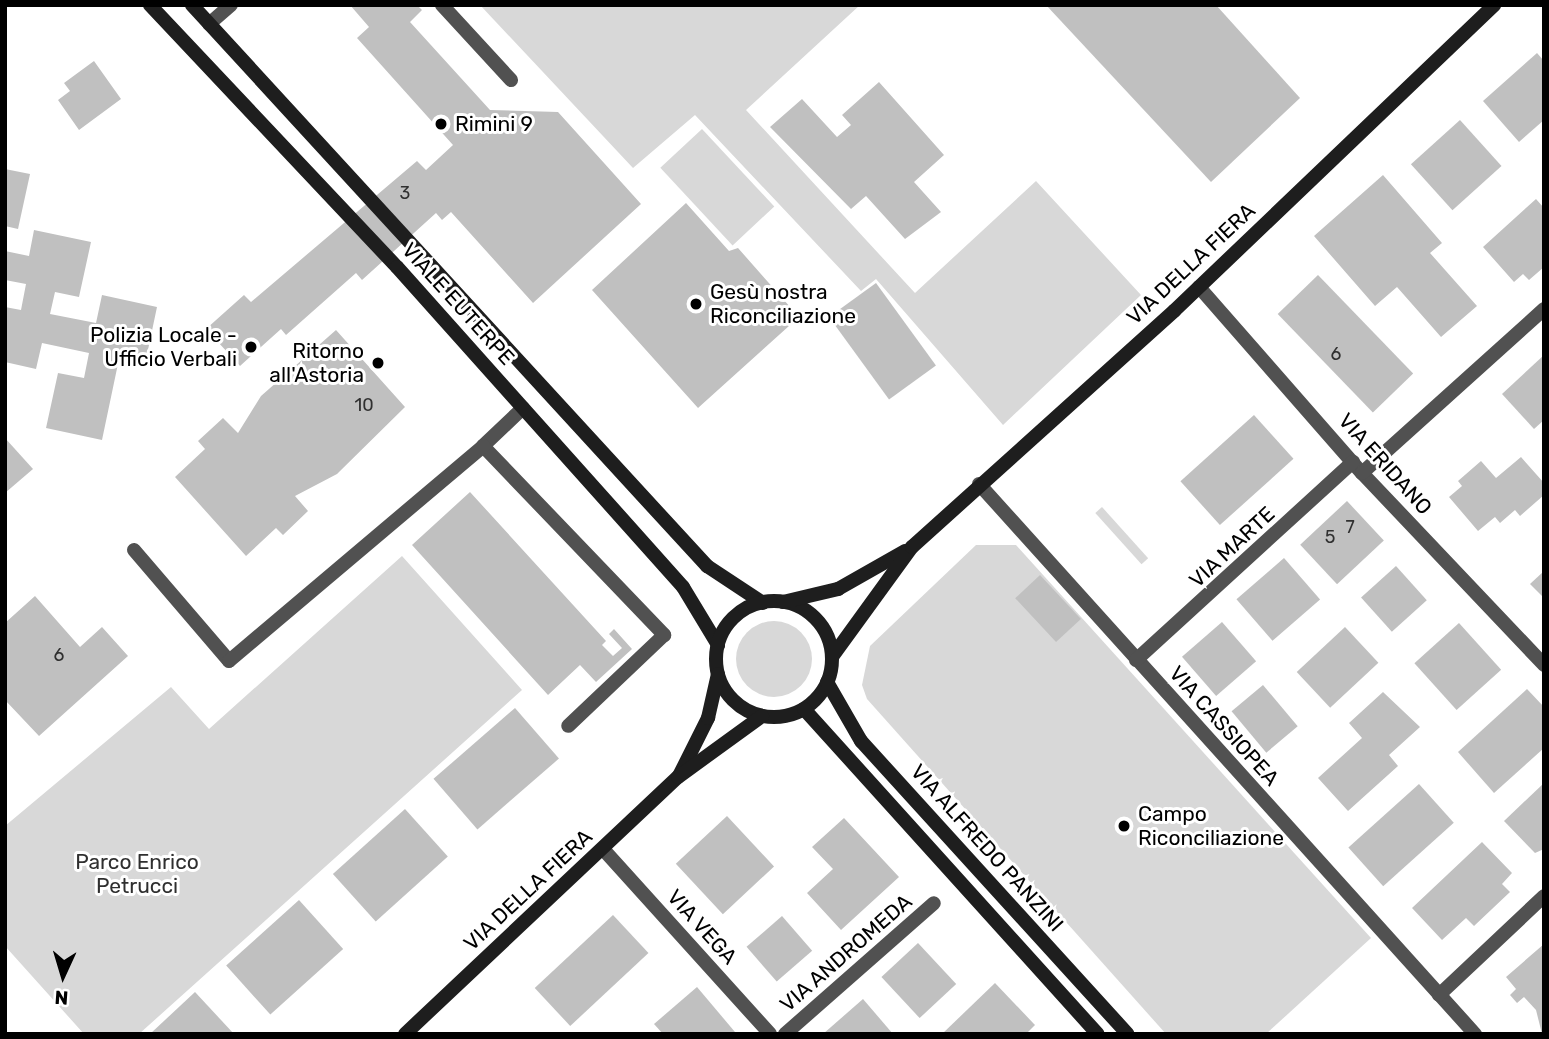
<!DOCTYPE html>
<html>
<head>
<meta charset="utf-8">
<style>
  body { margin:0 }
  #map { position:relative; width:1549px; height:1039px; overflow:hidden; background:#fff; font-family:Rubik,sans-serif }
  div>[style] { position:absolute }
  .green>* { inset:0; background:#d8d8d8; transform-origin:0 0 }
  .round { border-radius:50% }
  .building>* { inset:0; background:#c0c0c0; transform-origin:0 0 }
  .lane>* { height:14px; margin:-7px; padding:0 7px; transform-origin:7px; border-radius:7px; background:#515151 }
  .street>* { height:14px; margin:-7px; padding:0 7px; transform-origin:7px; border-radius:7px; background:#515151 }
  .secondary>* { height:14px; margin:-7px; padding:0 7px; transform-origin:7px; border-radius:7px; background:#1e1e1e }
  .secondary>.ring { margin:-7px; padding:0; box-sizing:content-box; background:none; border:14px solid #1e1e1e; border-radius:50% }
  .dots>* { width:19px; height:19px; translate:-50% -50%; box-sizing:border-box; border:4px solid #fff; border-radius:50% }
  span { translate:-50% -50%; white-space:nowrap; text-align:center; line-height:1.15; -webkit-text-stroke:6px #fff; paint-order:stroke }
  .number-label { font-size:18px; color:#303030 }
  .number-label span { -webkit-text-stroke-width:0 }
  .poi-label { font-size:21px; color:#000 }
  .left { translate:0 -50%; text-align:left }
  .right { translate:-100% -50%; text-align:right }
  .street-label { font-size:21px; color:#000 }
  .park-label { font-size:21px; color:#2f2f2f }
  .frame { position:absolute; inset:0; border:7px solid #000; pointer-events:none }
  .north { position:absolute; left:28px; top:941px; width:70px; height:70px; -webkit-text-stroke:5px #fff; paint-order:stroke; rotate:184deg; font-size:19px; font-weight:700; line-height:28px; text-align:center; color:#000 }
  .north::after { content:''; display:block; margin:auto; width:24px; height:32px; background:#000; clip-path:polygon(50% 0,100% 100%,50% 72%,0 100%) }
</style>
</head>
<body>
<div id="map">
  <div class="green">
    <i style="clip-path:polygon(480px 5px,860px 5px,746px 110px,915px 293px,1036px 181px,1141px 295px,1003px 425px,876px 279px,861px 291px,695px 115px,633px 168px)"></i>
    <i style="left:702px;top:129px;width:106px;height:57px;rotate:47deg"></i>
    <i style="left:1102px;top:507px;width:69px;height:9px;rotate:48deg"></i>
    <i style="clip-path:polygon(976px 545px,1016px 545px,1371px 938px,1266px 1034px,1166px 1034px,867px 699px,862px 685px,870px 646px)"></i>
    <i style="clip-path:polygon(402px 556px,522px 690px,139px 1034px,84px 1034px,5px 946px,5px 826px,171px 687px,209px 729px)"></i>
    <i class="round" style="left:736px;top:621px;width:76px;height:76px"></i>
  </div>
  <div class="building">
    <i style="clip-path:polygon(350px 5px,417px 5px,422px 10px,410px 22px,490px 110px,558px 112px,641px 204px,533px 303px,451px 212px,442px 220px,436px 213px,362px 280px,356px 273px,286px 335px,281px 329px,240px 366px,206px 329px,244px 295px,251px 302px,417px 161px,426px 170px,453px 145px,357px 38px,369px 27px)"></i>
    <i style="clip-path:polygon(1046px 5px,1216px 5px,1300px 98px,1211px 182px)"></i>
    <i style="clip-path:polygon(1537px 53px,1544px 61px,1544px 120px,1519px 142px,1483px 101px)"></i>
    <i style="clip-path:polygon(94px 61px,121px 99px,79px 130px,58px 100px,70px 91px,64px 83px)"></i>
    <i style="clip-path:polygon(879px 82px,944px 155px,914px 182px,941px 212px,905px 239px,866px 196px,851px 209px,770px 127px,802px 99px,837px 137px,851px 125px,842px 115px)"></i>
    <i style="left:1460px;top:120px;width:62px;height:66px;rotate:48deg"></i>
    <i style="clip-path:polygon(5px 169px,30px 174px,18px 229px,5px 226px)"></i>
    <i style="clip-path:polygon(1383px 175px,1442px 243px,1430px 253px,1477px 306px,1441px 337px,1397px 287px,1375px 306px,1314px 236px)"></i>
    <i style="clip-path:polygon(1536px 199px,1544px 208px,1544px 267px,1529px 280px,1523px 274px,1514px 282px,1483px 247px)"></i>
    <i style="clip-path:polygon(686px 203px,729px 251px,738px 248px,799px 317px,698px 408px,592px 290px)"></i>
    <i style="clip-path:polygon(34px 230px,91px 242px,79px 297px,55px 292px,50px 314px,96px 323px,102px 295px,157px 307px,145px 364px,119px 359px,102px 440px,46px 428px,58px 373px,84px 378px,89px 353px,42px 343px,36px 369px,5px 362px,5px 307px,21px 310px,26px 284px,5px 280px,5px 251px,29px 256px)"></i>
    <i style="left:1318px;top:275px;width:137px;height:56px;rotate:46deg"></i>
    <i style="left:876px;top:283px;width:102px;height:58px;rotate:54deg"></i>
    <i style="clip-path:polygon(336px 330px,405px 407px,337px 474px,295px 496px,308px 511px,283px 535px,276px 528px,246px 556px,175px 477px,205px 449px,198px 441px,223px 418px,238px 433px,261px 396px)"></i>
    <i style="clip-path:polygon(1544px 355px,1544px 420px,1534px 429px,1502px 394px)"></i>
    <i style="left:1254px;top:415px;width:59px;height:99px;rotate:48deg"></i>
    <i style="clip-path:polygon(5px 438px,33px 469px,5px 493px)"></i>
    <i style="clip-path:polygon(1521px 457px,1544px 483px,1544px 495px,1520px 516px,1515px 510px,1500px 523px,1495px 517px,1478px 531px,1449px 497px,1462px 486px,1458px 481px,1481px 461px,1496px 478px)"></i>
    <i style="clip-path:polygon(470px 492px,606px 641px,602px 645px,613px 656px,622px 648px,609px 634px,614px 629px,632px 649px,596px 682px,580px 665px,548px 695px,412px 545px)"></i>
    <i style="left:1347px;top:501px;width:54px;height:64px;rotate:47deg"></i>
    <i style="left:1284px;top:558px;width:55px;height:63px;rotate:49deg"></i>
    <i style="left:1396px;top:566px;width:46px;height:47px;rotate:48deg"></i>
    <i style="clip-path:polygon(1544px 571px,1544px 598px,1530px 584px)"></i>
    <i style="left:1040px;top:575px;width:60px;height:34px;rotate:47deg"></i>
    <i style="clip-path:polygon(35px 596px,80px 647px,102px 627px,128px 656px,39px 736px,5px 700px,5px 623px)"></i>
    <i style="left:1222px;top:622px;width:52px;height:53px;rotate:49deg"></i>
    <i style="left:1459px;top:623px;width:63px;height:60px;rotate:48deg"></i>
    <i style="left:1345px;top:627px;width:49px;height:66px;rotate:47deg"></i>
    <i style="left:1263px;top:685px;width:54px;height:41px;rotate:50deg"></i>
    <i style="clip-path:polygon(1527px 689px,1544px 707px,1544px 748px,1494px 793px,1458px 752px)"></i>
    <i style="clip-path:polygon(1383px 692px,1420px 727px,1389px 755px,1398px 766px,1348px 811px,1318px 778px,1362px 738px,1349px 723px)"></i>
    <i style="left:515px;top:708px;width:67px;height:108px;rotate:49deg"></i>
    <i style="clip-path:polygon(1544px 783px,1544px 849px,1535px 853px,1504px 821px)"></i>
    <i style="left:1419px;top:784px;width:52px;height:95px;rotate:48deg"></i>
    <i style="left:405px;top:809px;width:64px;height:97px;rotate:48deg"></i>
    <i style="left:727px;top:816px;width:69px;height:70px;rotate:47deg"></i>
    <i style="clip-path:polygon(844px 818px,899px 877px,841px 930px,807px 893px,833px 869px,812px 847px)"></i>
    <i style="clip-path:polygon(1482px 842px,1512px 873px,1502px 884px,1510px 892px,1474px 926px,1466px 918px,1442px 940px,1412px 908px)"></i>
    <i style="left:299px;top:900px;width:66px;height:98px;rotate:48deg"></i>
    <i style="left:613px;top:915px;width:52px;height:107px;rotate:47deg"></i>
    <i style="left:782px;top:916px;width:46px;height:47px;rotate:49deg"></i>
    <i style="left:918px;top:943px;width:56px;height:50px;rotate:47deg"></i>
    <i style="clip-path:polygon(1544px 944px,1544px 1034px,1542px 1034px,1536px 1010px,1524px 997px,1517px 1003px,1510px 995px,1516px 989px,1506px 977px)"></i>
    <i style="clip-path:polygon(995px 983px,1035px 1025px,1026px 1034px,942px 1034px)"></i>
    <i style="clip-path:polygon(697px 987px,735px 1032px,734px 1034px,663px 1034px,654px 1024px)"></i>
    <i style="clip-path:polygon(195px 992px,234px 1034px,150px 1034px)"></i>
    <i style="clip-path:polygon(863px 999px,893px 1034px,823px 1034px)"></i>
  </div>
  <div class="lane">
    <i style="left:523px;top:408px;width:55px;rotate:136.5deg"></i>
    <i style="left:483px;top:446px;width:262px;rotate:46.2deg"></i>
    <i style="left:664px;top:635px;width:132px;rotate:136.5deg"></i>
    <i style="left:134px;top:550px;width:146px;rotate:49.4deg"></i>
    <i style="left:229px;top:661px;width:333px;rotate:-40.2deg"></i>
  </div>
  <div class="street">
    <i style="left:442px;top:5px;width:102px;rotate:47.4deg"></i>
    <i style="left:209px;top:24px;width:29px;rotate:-41deg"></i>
    <i style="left:1199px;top:287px;width:247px;rotate:48.8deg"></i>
    <i style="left:1362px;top:473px;width:265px;rotate:46.5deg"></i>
    <i style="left:1362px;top:473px;width:245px;rotate:-42deg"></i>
    <i style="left:979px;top:484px;width:741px;rotate:47.96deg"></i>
    <i style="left:1136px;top:660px;width:294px;rotate:-42.4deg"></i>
    <i style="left:603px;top:849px;width:249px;rotate:47.9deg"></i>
    <i style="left:1439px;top:995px;width:144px;rotate:-43.3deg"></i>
    <i style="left:785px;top:1034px;width:198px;rotate:-41.3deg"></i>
  </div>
  <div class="secondary">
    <i style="left:150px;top:5px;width:360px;rotate:46.7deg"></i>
    <i style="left:397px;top:267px;width:429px;rotate:48.2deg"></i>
    <i style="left:683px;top:587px;width:68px;rotate:58.9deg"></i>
    <i style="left:192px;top:5px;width:762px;rotate:47.45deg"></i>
    <i style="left:707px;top:566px;width:67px;rotate:33.5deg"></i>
    <i class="ring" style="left:716px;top:601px;width:102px;height:102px"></i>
    <i style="left:783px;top:602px;width:57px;rotate:-13.3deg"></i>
    <i style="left:838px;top:589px;width:77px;rotate:-29.6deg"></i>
    <i style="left:832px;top:657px;width:136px;rotate:-54deg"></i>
    <i style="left:912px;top:547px;width:353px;rotate:-42deg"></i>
    <i style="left:1174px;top:311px;width:443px;rotate:-43.7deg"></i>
    <i style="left:827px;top:682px;width:68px;rotate:60deg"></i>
    <i style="left:861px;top:741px;width:396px;rotate:47.7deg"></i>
    <i style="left:804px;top:709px;width:438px;rotate:47.9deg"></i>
    <i style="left:680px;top:774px;width:63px;rotate:-63.4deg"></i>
    <i style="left:708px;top:718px;width:45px;rotate:-77.2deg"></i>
    <i style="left:405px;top:1034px;width:375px;rotate:-43.3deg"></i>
    <i style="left:678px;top:777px;width:104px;rotate:-36deg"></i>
  </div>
  <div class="dots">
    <i style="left:441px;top:124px;background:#000"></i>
    <i style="left:696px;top:304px;background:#000"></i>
    <i style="left:251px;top:347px;background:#000"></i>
    <i style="left:378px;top:363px;background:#000"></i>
    <i style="left:1124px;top:826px;background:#000"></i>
  </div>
  <div class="number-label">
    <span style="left:405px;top:193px">3</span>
    <span style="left:1336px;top:354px">6</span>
    <span style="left:364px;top:405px">10</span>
    <span style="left:1350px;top:527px">7</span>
    <span style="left:1330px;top:537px">5</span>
    <span style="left:59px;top:655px">6</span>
  </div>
  <div class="poi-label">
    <span class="left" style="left:455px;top:124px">Rimini 9</span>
    <span class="left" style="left:710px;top:304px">Gesù nostra<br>Riconciliazione</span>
    <span class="right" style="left:237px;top:347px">Polizia Locale -<br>Ufficio Verbali</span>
    <span class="right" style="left:364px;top:363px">Ritorno<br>all'Astoria</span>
    <span class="left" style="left:1138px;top:826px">Campo<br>Riconciliazione</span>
  </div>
  <div class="street-label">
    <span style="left:1191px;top:264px;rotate:-43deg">VIA DELLA FIERA</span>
    <span style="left:458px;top:304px;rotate:48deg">VIALE EUTERPE</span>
    <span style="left:1385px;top:464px;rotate:48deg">VIA ERIDANO</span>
    <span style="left:1232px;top:547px;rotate:-43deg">VIA MARTE</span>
    <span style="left:1224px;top:726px;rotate:48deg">VIA CASSIOPEA</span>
    <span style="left:987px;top:848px;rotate:48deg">VIA ALFREDO PANZINI</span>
    <span style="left:528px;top:890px;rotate:-43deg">VIA DELLA FIERA</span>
    <span style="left:702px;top:927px;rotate:48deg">VIA VEGA</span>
    <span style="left:846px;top:953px;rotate:-41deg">VIA ANDROMEDA</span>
  </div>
  <div class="park-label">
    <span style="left:137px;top:874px">Parco Enrico<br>Petrucci</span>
  </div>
  <div class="frame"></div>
  <div class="north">N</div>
</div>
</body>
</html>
